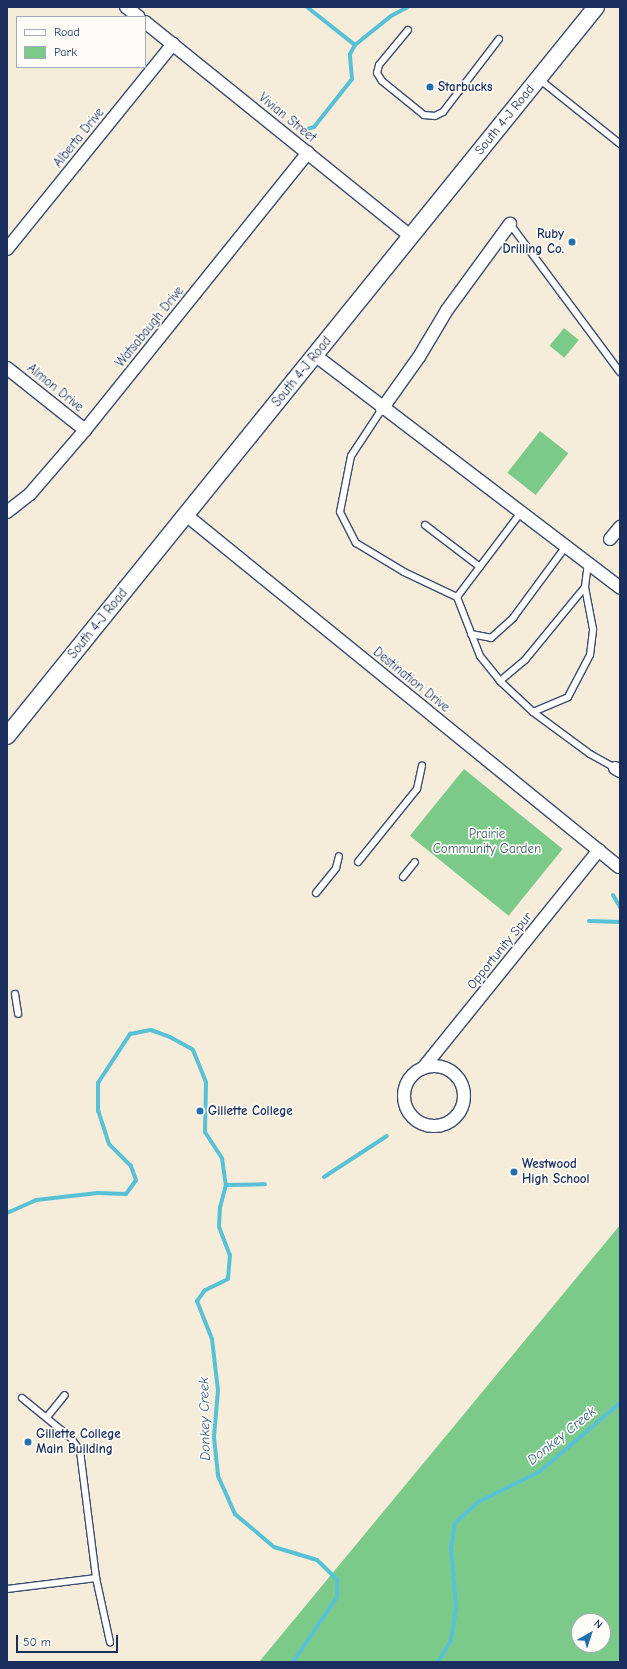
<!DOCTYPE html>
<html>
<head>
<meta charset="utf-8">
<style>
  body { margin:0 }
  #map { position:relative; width:627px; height:1669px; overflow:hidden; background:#f5edda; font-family:"Comic Neue",sans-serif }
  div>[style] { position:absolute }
  .green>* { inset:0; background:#7bca8a; transform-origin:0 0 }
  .stream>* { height:4px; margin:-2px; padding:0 2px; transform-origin:2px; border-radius:2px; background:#59c1d6 }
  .roads { filter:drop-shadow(1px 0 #3c4c71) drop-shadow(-1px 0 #3c4c71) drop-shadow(0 1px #3c4c71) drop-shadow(0 -1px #3c4c71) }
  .lane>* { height:6px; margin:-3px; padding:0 3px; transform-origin:3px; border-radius:3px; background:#fff }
  .street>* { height:12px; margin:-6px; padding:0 6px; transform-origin:6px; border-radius:6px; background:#fff }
  .street>.ring { margin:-6px; padding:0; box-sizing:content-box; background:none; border:12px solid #fff; border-radius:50% }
  .secondary>* { height:16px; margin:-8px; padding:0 8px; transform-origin:8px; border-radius:8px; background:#fff }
  .dots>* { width:11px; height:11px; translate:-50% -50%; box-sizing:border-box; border:2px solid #fdfcf7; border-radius:50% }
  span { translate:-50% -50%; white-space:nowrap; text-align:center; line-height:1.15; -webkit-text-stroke:3.5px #fdfcf7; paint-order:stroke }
  .poi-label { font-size:13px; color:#1b2f5e; font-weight:700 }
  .left { translate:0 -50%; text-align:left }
  .right { translate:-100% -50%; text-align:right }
  .street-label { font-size:13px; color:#1b2f5e }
  .park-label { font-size:13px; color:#385e6b }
  .water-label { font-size:14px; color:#2e5b82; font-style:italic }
  .frame { position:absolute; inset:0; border:8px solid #1b2f5e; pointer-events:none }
  .legend { position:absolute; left:16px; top:16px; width:130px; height:52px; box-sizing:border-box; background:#fdfcf7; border:1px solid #a3aaba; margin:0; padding:5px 7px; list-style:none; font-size:12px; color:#1b2f5e }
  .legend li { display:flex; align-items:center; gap:8px; height:20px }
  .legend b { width:20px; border:1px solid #a3aaba }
  .north { position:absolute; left:571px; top:1613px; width:40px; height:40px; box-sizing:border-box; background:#fdfcf7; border:1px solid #a3aaba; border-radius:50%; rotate:39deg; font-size:11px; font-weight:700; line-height:16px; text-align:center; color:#1b2f5e }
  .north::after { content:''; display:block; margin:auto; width:14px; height:18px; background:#1f6fb2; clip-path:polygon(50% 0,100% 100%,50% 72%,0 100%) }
  .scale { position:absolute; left:16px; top:1635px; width:102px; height:18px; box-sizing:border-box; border:2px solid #1b2f5e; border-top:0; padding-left:5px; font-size:12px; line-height:14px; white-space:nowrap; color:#1b2f5e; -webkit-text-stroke:3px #fdfcf7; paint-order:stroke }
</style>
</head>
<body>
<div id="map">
  <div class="green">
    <i style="left:564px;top:328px;width:19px;height:23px;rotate:39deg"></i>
    <i style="left:540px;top:431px;width:36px;height:53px;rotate:38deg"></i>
    <i style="left:464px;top:769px;width:127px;height:86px;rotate:39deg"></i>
    <i style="clip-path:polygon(evenodd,620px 1225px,620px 1662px,259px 1662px,469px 1408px,620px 1225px,579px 1621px,603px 1621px,603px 1645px,579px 1645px,579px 1621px)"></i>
  </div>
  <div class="stream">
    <i style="left:307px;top:7px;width:61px;rotate:38.4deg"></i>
    <i style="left:355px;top:45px;width:46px;rotate:-38.9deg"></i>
    <i style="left:391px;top:16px;width:19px;rotate:-28deg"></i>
    <i style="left:304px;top:130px;width:10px;rotate:-17deg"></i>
    <i style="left:314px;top:127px;width:61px;rotate:-51.6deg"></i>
    <i style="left:352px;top:79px;width:25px;rotate:-95deg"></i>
    <i style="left:350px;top:54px;width:10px;rotate:-61deg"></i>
    <i style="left:613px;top:895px;width:14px;rotate:60deg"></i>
    <i style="left:589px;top:921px;width:31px;rotate:2deg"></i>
    <i style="left:324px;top:1177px;width:75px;rotate:-33.1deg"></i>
    <i style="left:226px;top:1185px;width:39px;rotate:-1deg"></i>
    <i style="left:7px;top:1213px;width:32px;rotate:-24deg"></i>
    <i style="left:36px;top:1200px;width:62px;rotate:-6.4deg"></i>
    <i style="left:98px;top:1193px;width:28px;rotate:2deg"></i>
    <i style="left:126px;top:1194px;width:17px;rotate:-54deg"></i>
    <i style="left:136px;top:1180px;width:15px;rotate:-110deg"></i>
    <i style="left:131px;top:1166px;width:31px;rotate:-135deg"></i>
    <i style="left:109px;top:1144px;width:35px;rotate:-108deg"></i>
    <i style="left:98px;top:1111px;width:28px;rotate:-90deg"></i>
    <i style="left:98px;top:1083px;width:59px;rotate:-56.9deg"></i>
    <i style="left:130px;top:1034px;width:21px;rotate:-11deg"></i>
    <i style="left:151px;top:1030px;width:20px;rotate:20deg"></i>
    <i style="left:170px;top:1037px;width:26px;rotate:29deg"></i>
    <i style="left:193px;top:1050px;width:35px;rotate:68deg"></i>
    <i style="left:206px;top:1083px;width:49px;rotate:91.2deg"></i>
    <i style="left:205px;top:1132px;width:31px;rotate:57deg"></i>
    <i style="left:222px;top:1158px;width:27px;rotate:82deg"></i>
    <i style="left:226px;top:1185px;width:23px;rotate:105deg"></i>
    <i style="left:220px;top:1207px;width:20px;rotate:93deg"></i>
    <i style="left:219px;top:1227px;width:30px;rotate:69deg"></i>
    <i style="left:230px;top:1255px;width:24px;rotate:95deg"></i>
    <i style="left:228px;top:1279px;width:25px;rotate:154deg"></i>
    <i style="left:205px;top:1290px;width:14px;rotate:126deg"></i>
    <i style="left:197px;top:1301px;width:41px;rotate:68.5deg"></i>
    <i style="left:212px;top:1339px;width:51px;rotate:83.3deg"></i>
    <i style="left:218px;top:1390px;width:47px;rotate:94.9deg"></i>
    <i style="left:214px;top:1437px;width:39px;rotate:84deg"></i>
    <i style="left:218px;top:1476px;width:42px;rotate:65.9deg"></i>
    <i style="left:235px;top:1514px;width:51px;rotate:40.2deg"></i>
    <i style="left:274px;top:1547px;width:45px;rotate:16.8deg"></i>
    <i style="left:317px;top:1560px;width:28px;rotate:44deg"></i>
    <i style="left:337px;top:1579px;width:18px;rotate:90deg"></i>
    <i style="left:337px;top:1597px;width:78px;rotate:124.1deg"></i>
    <i style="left:438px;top:1662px;width:26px;rotate:-59deg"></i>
    <i style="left:451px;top:1640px;width:33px;rotate:-81deg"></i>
    <i style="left:456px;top:1607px;width:59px;rotate:-94.8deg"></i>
    <i style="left:451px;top:1548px;width:25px;rotate:-81deg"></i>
    <i style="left:455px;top:1523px;width:31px;rotate:-42deg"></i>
    <i style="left:478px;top:1502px;width:68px;rotate:-26.2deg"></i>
    <i style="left:539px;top:1472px;width:106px;rotate:-40.4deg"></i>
  </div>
  <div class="roads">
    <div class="lane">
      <i style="left:408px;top:30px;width:45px;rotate:129.6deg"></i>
      <i style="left:379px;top:65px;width:8px;rotate:104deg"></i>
      <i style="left:377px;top:73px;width:9px;rotate:58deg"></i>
      <i style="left:382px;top:81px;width:54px;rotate:39deg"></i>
      <i style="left:424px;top:115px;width:11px;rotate:5deg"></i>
      <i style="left:435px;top:116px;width:9px;rotate:-27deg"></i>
      <i style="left:443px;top:112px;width:92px;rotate:-52.5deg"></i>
      <i style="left:539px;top:79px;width:104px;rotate:38.7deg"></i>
      <i style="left:510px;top:224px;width:184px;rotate:53.4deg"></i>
      <i style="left:382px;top:409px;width:56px;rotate:123.4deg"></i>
      <i style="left:351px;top:456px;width:57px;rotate:101.1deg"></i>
      <i style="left:340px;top:512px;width:35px;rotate:63deg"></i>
      <i style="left:356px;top:543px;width:56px;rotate:31.1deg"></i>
      <i style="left:404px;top:572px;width:59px;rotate:25.3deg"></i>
      <i style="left:457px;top:597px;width:63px;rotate:68.7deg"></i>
      <i style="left:480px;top:656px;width:32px;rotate:51deg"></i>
      <i style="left:500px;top:681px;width:45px;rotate:43.2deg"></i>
      <i style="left:533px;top:712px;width:71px;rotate:36.4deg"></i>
      <i style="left:590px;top:754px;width:29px;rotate:29deg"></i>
      <i style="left:425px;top:525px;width:69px;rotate:37.4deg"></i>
      <i style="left:457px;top:597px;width:108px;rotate:-52.9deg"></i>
      <i style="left:471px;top:634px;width:20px;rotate:11deg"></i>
      <i style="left:491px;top:638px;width:30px;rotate:-42deg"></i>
      <i style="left:513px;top:618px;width:89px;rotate:-53.6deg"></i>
      <i style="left:500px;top:681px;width:33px;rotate:-40deg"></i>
      <i style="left:525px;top:660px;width:94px;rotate:-50.6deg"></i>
      <i style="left:533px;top:712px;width:38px;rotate:-23deg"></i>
      <i style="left:568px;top:697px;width:47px;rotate:-62.4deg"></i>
      <i style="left:590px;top:655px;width:26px;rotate:-83deg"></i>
      <i style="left:593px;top:629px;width:43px;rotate:-100.8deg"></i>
      <i style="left:585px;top:587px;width:24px;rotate:-83deg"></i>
      <i style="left:358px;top:862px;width:94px;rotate:-51.1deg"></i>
      <i style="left:417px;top:789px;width:24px;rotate:-78deg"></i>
      <i style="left:403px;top:877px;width:19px;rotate:-51deg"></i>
      <i style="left:316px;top:893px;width:32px;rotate:-51deg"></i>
      <i style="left:336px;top:868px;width:12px;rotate:-76deg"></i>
      <i style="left:15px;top:994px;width:20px;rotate:81deg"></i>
      <i style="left:22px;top:1398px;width:63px;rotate:39.2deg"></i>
      <i style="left:71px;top:1438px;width:16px;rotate:55deg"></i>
      <i style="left:80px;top:1451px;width:128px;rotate:82.8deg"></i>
      <i style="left:96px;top:1578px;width:66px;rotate:77.7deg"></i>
      <i style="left:47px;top:1417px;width:28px;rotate:-51deg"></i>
      <i style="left:7px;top:1589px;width:90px;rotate:-7deg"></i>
    </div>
    <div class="street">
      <i style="left:126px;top:7px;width:16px;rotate:38deg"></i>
      <i style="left:145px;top:22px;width:342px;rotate:38.9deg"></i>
      <i style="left:7px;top:249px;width:264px;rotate:-51deg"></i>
      <i style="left:316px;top:356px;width:382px;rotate:37.3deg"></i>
      <i style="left:7px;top:368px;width:100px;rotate:38.5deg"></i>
      <i style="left:382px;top:409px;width:64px;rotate:-54.6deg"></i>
      <i style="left:419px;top:357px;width:55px;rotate:-59.2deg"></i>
      <i style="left:447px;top:310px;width:107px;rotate:-53.8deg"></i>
      <i style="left:7px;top:512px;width:29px;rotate:-38deg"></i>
      <i style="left:30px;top:494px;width:84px;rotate:-49.3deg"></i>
      <i style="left:85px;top:430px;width:356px;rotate:-51.2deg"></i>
      <i style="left:186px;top:515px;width:558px;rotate:39.11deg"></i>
      <i style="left:610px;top:539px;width:16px;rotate:-50deg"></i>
      <i style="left:615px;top:768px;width:6px;rotate:31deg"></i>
      <i class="ring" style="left:404px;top:1066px;width:48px;height:48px"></i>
      <i style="left:423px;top:1068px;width:280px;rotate:-51.1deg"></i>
    </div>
    <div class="secondary">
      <i style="left:7px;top:736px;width:937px;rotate:-51.06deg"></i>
    </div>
  </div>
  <div class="dots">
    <i style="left:430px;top:87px;background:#1f6fb2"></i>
    <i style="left:572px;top:242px;background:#1f6fb2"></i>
    <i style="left:200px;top:1111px;background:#1f6fb2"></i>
    <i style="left:514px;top:1172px;background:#1f6fb2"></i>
    <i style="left:28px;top:1442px;background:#1f6fb2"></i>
  </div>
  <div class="poi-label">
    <span class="left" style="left:438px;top:87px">Starbucks</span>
    <span class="right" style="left:564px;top:242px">Ruby<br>Drilling Co.</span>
    <span class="left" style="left:208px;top:1111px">Gillette College</span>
    <span class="left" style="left:522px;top:1172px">Westwood<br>High School</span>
    <span class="left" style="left:36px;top:1442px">Gillette College<br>Main Building</span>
  </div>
  <div class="street-label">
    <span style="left:287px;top:118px;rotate:39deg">Vivian Street</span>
    <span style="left:505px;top:120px;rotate:-51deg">South 4-J Road</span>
    <span style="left:79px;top:138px;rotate:-51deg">Alberta Drive</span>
    <span style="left:150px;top:327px;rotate:-51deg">Watsabaugh Drive</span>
    <span style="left:302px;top:372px;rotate:-51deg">South 4-J Road</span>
    <span style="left:55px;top:388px;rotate:39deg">Almon Drive</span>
    <span style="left:98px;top:624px;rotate:-51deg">South 4-J Road</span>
    <span style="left:411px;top:680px;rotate:39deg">Destination Drive</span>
    <span style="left:500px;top:951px;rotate:-51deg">Opportunity Spur</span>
  </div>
  <div class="park-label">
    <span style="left:487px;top:842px">Prairie<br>Community Garden</span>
  </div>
  <div class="water-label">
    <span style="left:205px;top:1419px;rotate:-91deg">Donkey Creek</span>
    <span style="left:562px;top:1436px;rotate:-39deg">Donkey Creek</span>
  </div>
  <div class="frame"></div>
  <ul class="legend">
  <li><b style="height:5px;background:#fff"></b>Road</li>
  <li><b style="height:11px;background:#7bca8a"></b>Park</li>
  </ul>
  <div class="north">N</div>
  <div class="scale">50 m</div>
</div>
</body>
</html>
